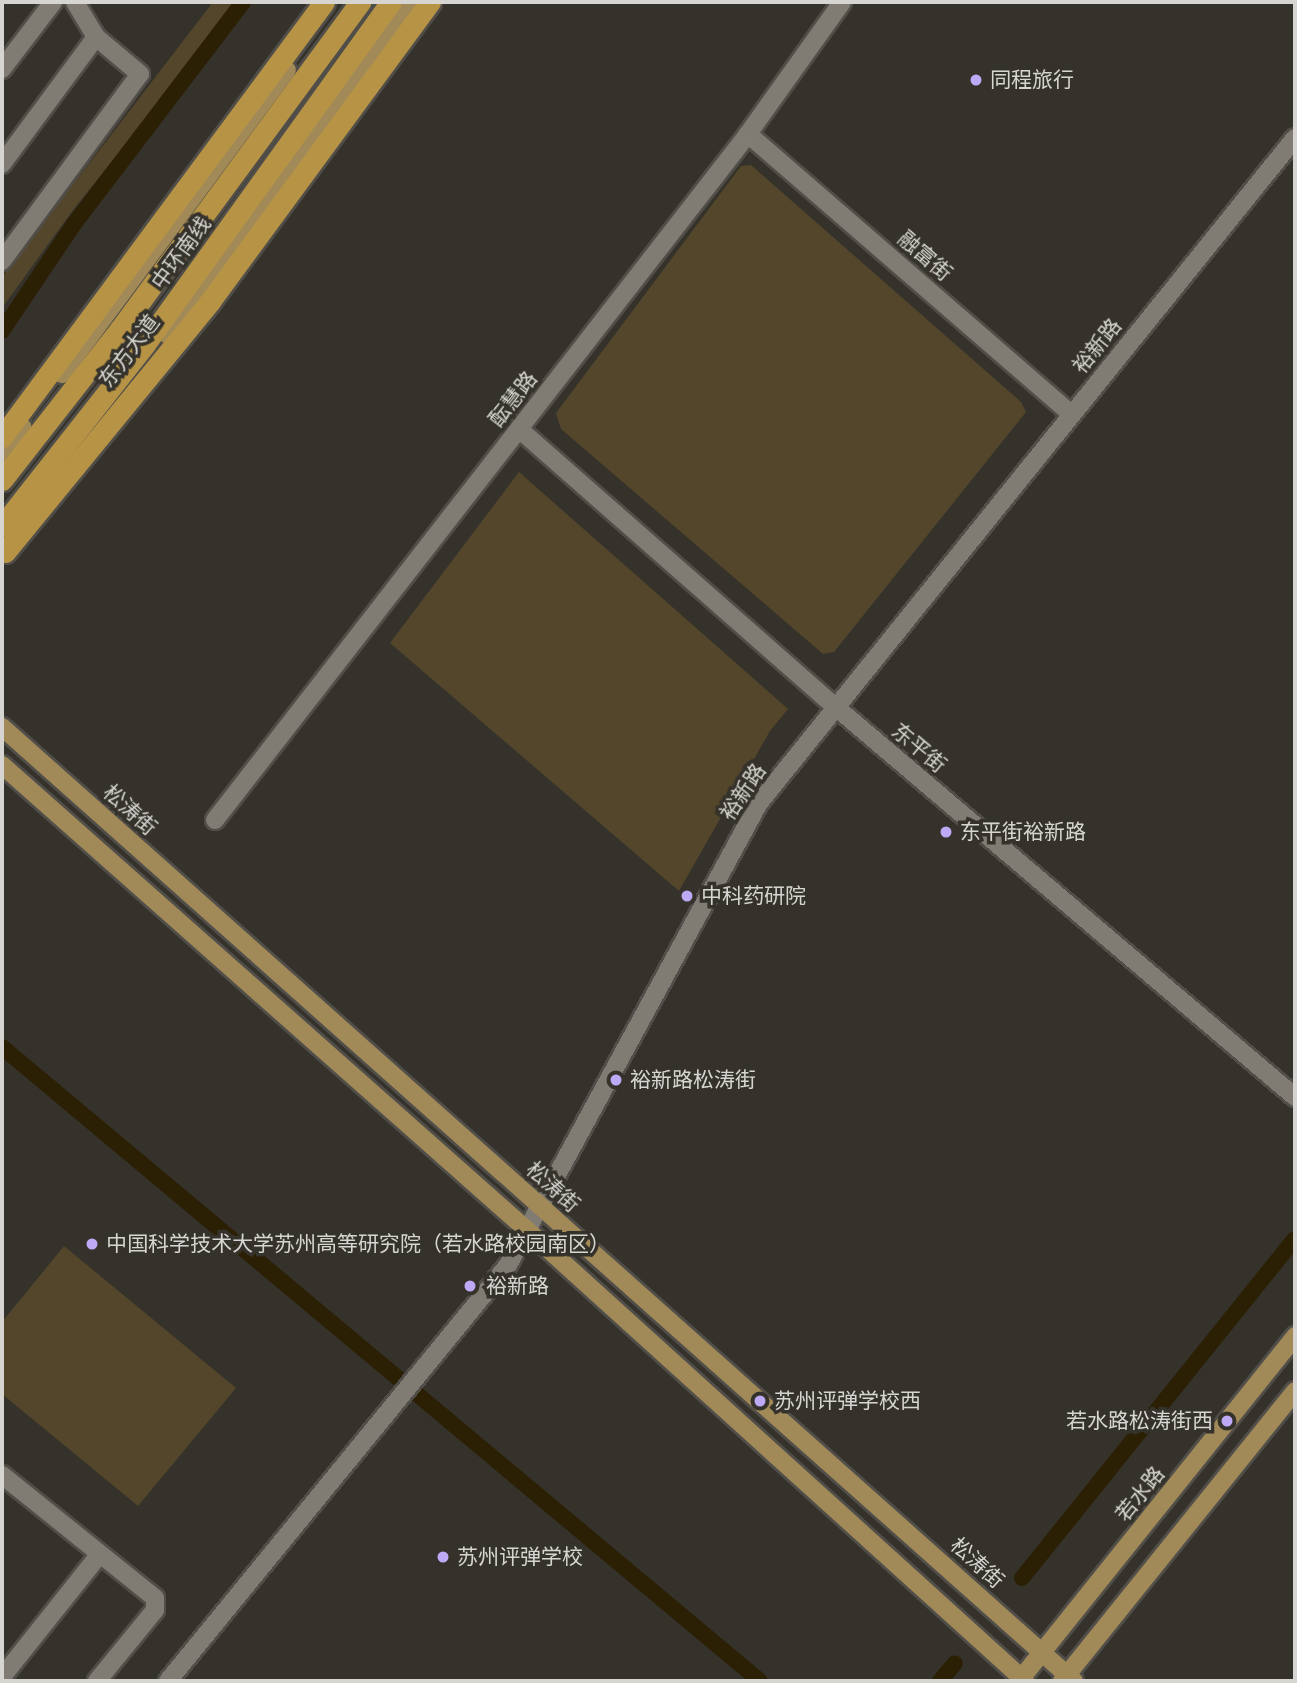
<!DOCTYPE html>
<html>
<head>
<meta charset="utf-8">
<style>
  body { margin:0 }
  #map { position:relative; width:1297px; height:1683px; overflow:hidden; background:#35322b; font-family:Montserrat,"Noto Sans SC",sans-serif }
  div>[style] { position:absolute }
  .green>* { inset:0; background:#53462a }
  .canal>* { height:16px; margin:-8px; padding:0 8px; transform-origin:8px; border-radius:8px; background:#2b2004 }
  .roads { filter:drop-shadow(2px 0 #514e49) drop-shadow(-2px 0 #514e49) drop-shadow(0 2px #514e49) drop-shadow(0 -2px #514e49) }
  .minor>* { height:18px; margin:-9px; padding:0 9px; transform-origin:9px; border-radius:9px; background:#807c74 }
  .major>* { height:18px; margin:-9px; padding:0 9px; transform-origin:9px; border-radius:9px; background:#a18a58 }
  .highway>* { height:21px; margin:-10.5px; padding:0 10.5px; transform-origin:10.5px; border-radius:10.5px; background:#b79445 }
  .dots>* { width:19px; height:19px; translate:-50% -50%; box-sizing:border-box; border:4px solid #35322b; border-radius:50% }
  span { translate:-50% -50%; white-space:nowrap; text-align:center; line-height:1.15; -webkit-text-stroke:7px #35322b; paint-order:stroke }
  .poi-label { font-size:21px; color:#d7d5d1 }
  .left { translate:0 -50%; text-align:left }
  .right { translate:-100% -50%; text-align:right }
  .street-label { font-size:21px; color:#d7d5d1 }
  .frame { position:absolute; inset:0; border:4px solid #d7d5d1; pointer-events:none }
</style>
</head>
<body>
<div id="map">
  <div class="green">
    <i style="clip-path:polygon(213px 2px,239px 2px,73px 210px,2px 308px,2px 277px)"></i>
    <i style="clip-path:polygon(751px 165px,1021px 402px,1026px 412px,834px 652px,823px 654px,561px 429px,556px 413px,741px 166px)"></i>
    <i style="clip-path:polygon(519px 472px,788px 709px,770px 731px,679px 891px,390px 643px)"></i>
    <i style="clip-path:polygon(64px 1246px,236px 1388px,138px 1506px,2px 1394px,2px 1322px)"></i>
  </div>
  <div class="canal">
    <i style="left:2px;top:331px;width:129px;rotate:-56.1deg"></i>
    <i style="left:74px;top:224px;width:279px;rotate:-52.7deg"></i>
    <i style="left:2px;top:1047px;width:988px;rotate:39.91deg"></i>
    <i style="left:1022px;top:1578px;width:435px;rotate:-51.2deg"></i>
    <i style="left:940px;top:1681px;width:23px;rotate:-50deg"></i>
  </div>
  <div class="roads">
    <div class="minor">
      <i style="left:2px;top:69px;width:84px;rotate:-52.7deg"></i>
      <i style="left:748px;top:134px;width:427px;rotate:40.9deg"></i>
      <i style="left:2px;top:164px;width:158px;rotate:-53.5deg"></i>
      <i style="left:2px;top:261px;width:232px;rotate:-53.6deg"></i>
      <i style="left:140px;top:74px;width:57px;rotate:-139.9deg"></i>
      <i style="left:96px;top:37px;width:41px;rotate:-121deg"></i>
      <i style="left:519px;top:429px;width:423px;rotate:41.3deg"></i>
      <i style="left:837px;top:708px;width:601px;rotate:40.34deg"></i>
      <i style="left:215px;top:820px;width:869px;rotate:-52.15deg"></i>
      <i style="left:748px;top:134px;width:162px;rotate:-54.5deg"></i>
      <i style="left:2px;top:1475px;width:196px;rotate:38.8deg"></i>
      <i style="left:155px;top:1598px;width:12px;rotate:90deg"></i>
      <i style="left:155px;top:1610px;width:92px;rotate:129.2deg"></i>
      <i style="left:2px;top:1677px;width:157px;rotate:-51.5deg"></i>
      <i style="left:168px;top:1681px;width:537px;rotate:-50.74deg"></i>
      <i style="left:508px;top:1265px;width:526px;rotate:-61.49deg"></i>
      <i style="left:759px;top:803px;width:854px;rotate:-51.13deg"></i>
    </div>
    <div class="major">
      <i style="left:169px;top:336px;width:414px;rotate:-53.9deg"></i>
      <i style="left:62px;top:374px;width:378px;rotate:-53.5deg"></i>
      <i style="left:2px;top:453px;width:33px;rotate:-52deg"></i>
      <i style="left:2px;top:727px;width:1435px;rotate:41.67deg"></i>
      <i style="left:2px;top:765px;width:701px;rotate:41.53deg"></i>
      <i style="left:527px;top:1230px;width:672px;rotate:42.16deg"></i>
      <i style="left:1019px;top:1681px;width:442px;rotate:-51.3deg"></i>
      <i style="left:1062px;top:1681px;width:372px;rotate:-51.2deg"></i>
    </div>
    <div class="highway">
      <i style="left:2px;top:437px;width:541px;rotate:-53.49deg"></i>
      <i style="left:2px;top:480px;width:192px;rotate:-52deg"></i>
      <i style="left:120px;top:329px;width:406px;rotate:-53.7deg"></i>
      <i style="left:2px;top:526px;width:231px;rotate:-51.8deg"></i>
      <i style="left:145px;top:344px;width:421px;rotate:-54.3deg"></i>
      <i style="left:5px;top:552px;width:325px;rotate:-50.7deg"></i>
      <i style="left:211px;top:300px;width:370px;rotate:-53.7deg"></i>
    </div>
  </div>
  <div class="dots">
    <i style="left:976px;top:80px;background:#bda9f5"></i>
    <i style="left:946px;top:832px;background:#bda9f5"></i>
    <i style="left:687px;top:896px;background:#bda9f5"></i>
    <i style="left:616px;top:1080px;background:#bda9f5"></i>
    <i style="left:92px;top:1244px;background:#bda9f5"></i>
    <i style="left:470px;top:1286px;background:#bda9f5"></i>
    <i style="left:760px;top:1401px;background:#bda9f5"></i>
    <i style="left:1227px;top:1421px;background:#bda9f5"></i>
    <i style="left:443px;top:1557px;background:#bda9f5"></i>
  </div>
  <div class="poi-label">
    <span class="left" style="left:990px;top:80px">同程旅行</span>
    <span class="left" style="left:960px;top:832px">东平街裕新路</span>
    <span class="left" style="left:701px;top:896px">中科药研院</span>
    <span class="left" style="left:630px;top:1080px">裕新路松涛街</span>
    <span class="left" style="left:106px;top:1244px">中国科学技术大学苏州高等研究院（若水路校园南区）</span>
    <span class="left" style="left:486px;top:1286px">裕新路</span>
    <span class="left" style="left:774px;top:1401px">苏州评弹学校西</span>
    <span class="right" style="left:1213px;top:1421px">若水路松涛街西</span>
    <span class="left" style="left:457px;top:1557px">苏州评弹学校</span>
  </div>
  <div class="street-label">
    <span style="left:181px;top:253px;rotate:-54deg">中环南线</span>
    <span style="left:925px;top:256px;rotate:41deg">融富街</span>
    <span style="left:1097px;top:346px;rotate:-51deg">裕新路</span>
    <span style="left:129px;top:351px;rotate:-53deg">东方大道</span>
    <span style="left:513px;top:399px;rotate:-52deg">酝慧路</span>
    <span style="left:919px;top:748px;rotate:40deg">东平街</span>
    <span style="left:743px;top:792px;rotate:-56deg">裕新路</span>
    <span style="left:130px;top:810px;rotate:42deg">松涛街</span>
    <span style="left:553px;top:1187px;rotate:42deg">松涛街</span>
    <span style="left:1140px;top:1494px;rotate:-51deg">若水路</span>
    <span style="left:977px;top:1563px;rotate:42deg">松涛街</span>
  </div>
  <div class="frame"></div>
</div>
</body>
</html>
